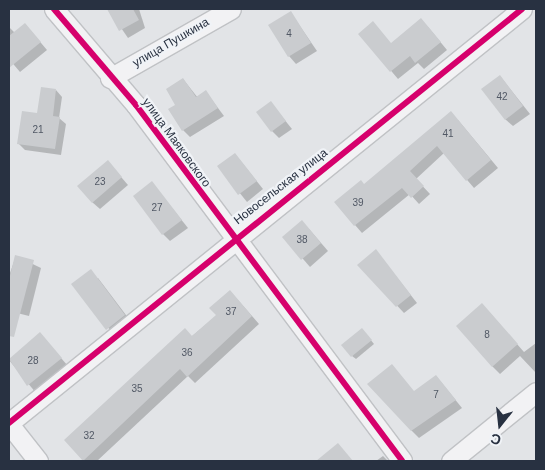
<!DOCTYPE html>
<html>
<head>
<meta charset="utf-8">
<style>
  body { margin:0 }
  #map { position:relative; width:545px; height:470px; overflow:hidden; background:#e2e4e7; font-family:Helvetica,sans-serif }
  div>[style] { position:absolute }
  .shadow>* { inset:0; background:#0003 }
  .building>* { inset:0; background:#cacccf }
  .roads { filter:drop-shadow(1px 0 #c0c2c5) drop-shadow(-1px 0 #c0c2c5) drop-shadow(0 1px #c0c2c5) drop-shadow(0 -1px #c0c2c5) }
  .street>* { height:19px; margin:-9.5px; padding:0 9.5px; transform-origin:9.5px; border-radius:9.5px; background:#f2f2f4 }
  .cycleway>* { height:6px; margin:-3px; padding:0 3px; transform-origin:3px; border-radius:3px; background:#d6006c }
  span { translate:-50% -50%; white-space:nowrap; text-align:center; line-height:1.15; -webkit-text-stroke:4.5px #f0f3f7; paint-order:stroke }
  .number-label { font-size:10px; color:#515865 }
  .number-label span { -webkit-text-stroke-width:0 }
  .street-label { font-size:12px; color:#283141 }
  .frame { position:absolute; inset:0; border:10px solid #283141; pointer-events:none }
  .north { position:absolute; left:475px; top:400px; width:50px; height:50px; -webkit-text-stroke:4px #f0f3f7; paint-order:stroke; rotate:196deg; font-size:14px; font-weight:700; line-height:20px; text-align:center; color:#283141 }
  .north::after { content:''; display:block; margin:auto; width:18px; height:22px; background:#283141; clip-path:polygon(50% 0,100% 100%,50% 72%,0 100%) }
</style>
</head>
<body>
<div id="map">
  <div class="shadow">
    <i style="clip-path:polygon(108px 9px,139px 9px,145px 28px,128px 38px)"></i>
    <i style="clip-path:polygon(291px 13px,317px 51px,296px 64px,289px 56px)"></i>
    <i style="clip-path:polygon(25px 24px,47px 50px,20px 72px,9px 59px,9px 27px,15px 33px)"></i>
    <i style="clip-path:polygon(428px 27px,447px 50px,424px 69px,418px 63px,398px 79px,360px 34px,391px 44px)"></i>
    <i style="clip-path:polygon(500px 76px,530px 114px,513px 126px,505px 119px)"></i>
    <i style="clip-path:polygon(183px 79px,198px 98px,206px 92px,224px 116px,190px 137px,183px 130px,177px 105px)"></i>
    <i style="clip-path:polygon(56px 90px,62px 97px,59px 118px,66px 124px,61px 155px,25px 150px,18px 143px)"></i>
    <i style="clip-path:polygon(271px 103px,292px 129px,279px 138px,272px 131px)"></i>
    <i style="clip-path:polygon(458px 120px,498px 168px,474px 188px,444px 153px,416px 179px,430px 194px,419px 204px,410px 194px,362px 233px,355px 225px,364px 185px)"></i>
    <i style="clip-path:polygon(235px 154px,263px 189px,247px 202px,218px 166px)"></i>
    <i style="clip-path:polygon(115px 170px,128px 185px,100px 209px,92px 202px)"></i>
    <i style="clip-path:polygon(152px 183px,188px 228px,170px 241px,163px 234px)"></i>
    <i style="clip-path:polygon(309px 229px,328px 251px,310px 267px,284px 237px)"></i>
    <i style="clip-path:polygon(376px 251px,417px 303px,404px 313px,359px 265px)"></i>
    <i style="clip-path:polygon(16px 256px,41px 268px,29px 316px,9px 311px,9px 276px)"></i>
    <i style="clip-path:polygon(98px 278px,132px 323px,115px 336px,73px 284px)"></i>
    <i style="clip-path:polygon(237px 299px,259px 324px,195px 383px,188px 376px,97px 461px,85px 461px,66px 440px)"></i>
    <i style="clip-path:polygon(489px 312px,524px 352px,536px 343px,536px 373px,520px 356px,500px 374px,492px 366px)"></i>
    <i style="clip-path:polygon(365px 333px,374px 344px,356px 359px,352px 356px)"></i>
    <i style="clip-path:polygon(40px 334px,68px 366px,36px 393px,9px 360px)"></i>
    <i style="clip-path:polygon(436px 376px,462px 408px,419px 438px,411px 430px,415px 392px)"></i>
    <i style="clip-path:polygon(383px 456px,388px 461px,376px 461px)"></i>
  </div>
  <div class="building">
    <i style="clip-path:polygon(107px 9px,133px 9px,139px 20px,119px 31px)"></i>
    <i style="clip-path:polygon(291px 11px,311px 43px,288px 57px,268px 25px)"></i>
    <i style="clip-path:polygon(421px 18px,441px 42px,415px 63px,410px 56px,390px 72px,358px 34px,373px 21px,391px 43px)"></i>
    <i style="clip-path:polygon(25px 23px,41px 42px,9px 68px,9px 36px)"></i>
    <i style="clip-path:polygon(500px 75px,523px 106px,505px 120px,481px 89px)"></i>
    <i style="clip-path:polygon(183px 78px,196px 97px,206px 90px,218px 108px,182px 131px,168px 109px,175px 105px,166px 89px)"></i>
    <i style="clip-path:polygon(41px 87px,56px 89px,53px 116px,60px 117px,55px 149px,17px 144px,22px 111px,37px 113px)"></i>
    <i style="clip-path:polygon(271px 101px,286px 121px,271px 132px,256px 112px)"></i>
    <i style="clip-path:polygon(451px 111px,491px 160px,466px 181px,437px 146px,410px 171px,424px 186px,411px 198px,402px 188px,354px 226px,334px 202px,361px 180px,364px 184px)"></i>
    <i style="clip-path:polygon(235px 153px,257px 181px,238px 195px,217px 166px)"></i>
    <i style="clip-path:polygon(108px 160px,122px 177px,92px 203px,77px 186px)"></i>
    <i style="clip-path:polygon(152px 181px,182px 220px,162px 235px,133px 196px)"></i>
    <i style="clip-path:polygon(302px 220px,321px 243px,301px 260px,282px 237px)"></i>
    <i style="clip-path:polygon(376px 249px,411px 295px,396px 307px,357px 265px)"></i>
    <i style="clip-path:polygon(15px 255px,34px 260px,14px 337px,9px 336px,9px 280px)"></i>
    <i style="clip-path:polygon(91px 269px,125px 315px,106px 330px,71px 284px)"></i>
    <i style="clip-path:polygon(230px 290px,252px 316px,187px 377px,180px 369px,83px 461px,64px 440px,185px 328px,192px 336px,216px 315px,209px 308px)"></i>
    <i style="clip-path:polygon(482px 303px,518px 344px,492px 367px,456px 326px)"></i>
    <i style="clip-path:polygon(362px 328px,372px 340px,351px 357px,341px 345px)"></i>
    <i style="clip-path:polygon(40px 332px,62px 358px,27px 386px,9px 359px)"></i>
    <i style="clip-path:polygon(392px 364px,414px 391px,436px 375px,456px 400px,411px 431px,367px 384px)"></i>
    <i style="clip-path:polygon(338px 443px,353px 461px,316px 461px)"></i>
  </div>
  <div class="roads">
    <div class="street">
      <i style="left:54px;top:9px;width:126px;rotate:49.5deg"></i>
      <i style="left:136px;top:105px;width:444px;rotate:53.2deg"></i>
      <i style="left:110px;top:78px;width:139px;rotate:-29.7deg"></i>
      <i style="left:9px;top:423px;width:659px;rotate:-38.9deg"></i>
      <i style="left:9px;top:424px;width:47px;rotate:51.9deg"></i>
      <i style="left:451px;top:461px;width:109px;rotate:-39.1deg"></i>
    </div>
  </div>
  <div class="cycleway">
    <i style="left:54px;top:9px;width:126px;rotate:49.5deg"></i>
    <i style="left:136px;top:105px;width:444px;rotate:53.2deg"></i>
    <i style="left:9px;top:423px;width:659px;rotate:-38.9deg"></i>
  </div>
  <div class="number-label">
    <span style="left:289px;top:34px">4</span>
    <span style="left:502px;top:97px">42</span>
    <span style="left:38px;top:130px">21</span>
    <span style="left:448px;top:134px">41</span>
    <span style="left:100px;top:182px">23</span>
    <span style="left:358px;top:203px">39</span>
    <span style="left:157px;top:208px">27</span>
    <span style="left:302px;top:240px">38</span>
    <span style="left:231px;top:312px">37</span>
    <span style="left:487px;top:335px">8</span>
    <span style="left:187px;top:353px">36</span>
    <span style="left:33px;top:361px">28</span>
    <span style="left:137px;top:389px">35</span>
    <span style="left:436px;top:395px">7</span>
    <span style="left:89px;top:436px">32</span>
  </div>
  <div class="street-label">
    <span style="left:171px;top:43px;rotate:-30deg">улица Пушкина</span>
    <span style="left:176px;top:143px;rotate:54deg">улица Маяковского</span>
    <span style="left:281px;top:187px;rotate:-38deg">Новосельская улица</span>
  </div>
  <div class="frame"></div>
  <div class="north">С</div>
</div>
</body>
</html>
